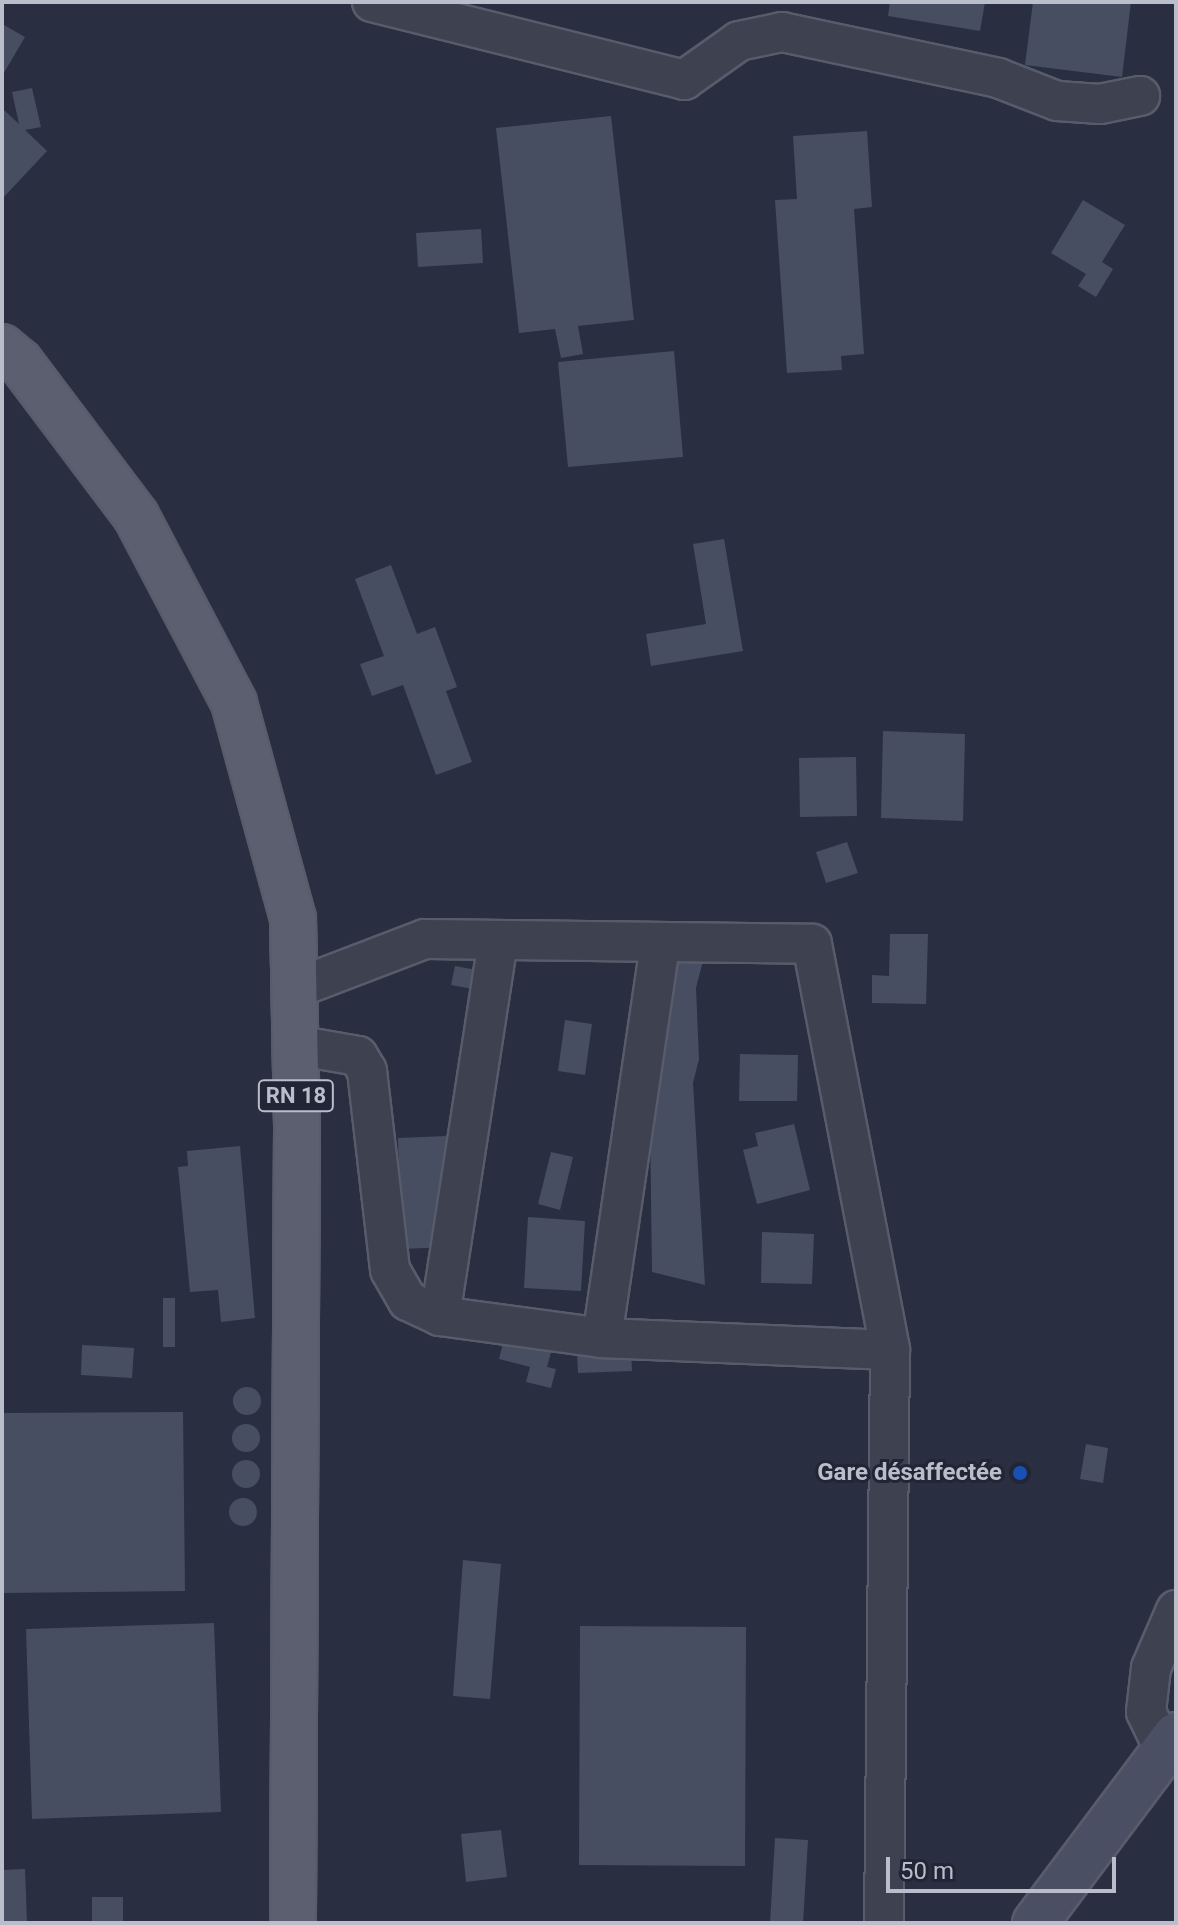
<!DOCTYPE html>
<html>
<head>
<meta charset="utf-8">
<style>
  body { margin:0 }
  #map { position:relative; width:1178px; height:1925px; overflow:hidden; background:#292e40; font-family:Roboto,sans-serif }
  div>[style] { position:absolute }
  .building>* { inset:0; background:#484e61 }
  .round { border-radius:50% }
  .roads { filter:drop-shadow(2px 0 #585c6a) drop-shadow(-2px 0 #585c6a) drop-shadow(0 2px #585c6a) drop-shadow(0 -2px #585c6a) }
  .minor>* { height:38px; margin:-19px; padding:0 19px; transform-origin:19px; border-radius:19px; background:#3d4150 }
  .secondary>* { height:44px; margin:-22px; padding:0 22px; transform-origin:22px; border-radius:22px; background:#4b4f63 }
  .primary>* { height:44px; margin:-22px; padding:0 22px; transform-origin:22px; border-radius:22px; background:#5b5f70 }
  .dots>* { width:22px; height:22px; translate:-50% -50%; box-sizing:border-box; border:4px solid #222535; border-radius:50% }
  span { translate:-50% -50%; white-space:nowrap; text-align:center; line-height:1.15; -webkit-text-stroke:6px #222535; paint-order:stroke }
  .shield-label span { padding:2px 6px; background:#222535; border:2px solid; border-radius:6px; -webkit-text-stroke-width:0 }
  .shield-label { font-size:22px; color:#babdca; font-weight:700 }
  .poi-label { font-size:24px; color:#babdca; font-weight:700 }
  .right { translate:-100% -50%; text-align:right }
  .frame { position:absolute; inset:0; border:4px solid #babdca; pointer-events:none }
  .scale { position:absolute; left:886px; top:1857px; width:230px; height:36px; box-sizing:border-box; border:4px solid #babdca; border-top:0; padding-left:10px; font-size:24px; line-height:28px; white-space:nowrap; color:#babdca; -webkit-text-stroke:6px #222535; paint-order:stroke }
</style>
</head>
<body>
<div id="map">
  <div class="building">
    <i style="clip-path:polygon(890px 2px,985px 2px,980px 31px,888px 16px)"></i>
    <i style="clip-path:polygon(1033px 2px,1131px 2px,1122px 77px,1025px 65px)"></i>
    <i style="clip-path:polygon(2px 24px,25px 37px,2px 76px)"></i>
    <i style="clip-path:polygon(32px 88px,41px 127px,25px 130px,47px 151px,2px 199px,2px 108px,19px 124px,12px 92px)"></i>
    <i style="clip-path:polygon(611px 116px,634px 320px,578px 326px,583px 354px,561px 358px,555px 329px,519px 333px,496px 128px)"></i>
    <i style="clip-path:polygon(867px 131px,872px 207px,854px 209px,864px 354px,841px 356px,842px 370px,787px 373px,775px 200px,797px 199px,793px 136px)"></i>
    <i style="clip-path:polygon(1083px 200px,1125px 225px,1102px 262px,1113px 269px,1096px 297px,1078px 286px,1086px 274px,1051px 253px)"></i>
    <i style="clip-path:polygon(481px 229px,483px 263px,418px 267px,416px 233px)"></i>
    <i style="clip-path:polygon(674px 351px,683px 457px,568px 467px,558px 362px)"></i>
    <i style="clip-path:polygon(724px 539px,743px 651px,651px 666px,646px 634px,706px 624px,693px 544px)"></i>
    <i style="clip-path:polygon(391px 565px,417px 634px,435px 627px,457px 687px,446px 691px,472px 762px,436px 775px,403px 685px,372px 696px,360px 664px,384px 656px,355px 579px)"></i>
    <i style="clip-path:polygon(883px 731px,965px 734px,963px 821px,881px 818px)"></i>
    <i style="clip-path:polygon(856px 757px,857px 816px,800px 817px,799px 758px)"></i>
    <i style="clip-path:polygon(847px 842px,858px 873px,826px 883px,816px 852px)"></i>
    <i style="clip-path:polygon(890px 934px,928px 934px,926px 1004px,872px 1003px,872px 975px,889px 976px)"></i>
    <i style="clip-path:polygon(669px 936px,705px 953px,696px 988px,699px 1059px,693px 1083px,705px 1285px,652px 1272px,650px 1122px)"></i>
    <i style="clip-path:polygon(455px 966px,477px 970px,473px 989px,451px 985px)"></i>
    <i style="clip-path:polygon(565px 1020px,592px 1024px,585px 1075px,558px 1071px)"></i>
    <i style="clip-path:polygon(740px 1054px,798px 1055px,797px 1101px,739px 1101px)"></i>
    <i style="clip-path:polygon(794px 1124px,810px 1190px,757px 1204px,743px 1150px,758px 1146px,755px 1133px)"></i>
    <i style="clip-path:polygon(447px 1136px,451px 1247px,401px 1249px,398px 1138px)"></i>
    <i style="clip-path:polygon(240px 1146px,255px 1318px,221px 1322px,218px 1290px,190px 1292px,178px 1167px,188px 1166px,187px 1151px)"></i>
    <i style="clip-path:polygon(551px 1152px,573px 1157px,560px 1210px,538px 1204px)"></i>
    <i style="clip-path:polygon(528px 1217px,585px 1221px,581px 1291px,524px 1288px)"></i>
    <i style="clip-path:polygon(762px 1232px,814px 1234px,812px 1284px,761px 1283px)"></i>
    <i style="clip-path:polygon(163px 1298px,175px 1298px,175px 1347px,163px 1347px)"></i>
    <i style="clip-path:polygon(510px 1314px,558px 1327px,547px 1367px,556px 1369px,551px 1388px,526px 1382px,530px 1367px,499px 1359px)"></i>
    <i style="clip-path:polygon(630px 1331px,632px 1371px,578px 1373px,576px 1334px)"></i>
    <i style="clip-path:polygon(82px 1345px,134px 1348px,132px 1378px,81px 1375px)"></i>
    <i class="round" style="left:233px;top:1387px;width:28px;height:28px"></i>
    <i style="clip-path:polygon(183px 1412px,185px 1591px,2px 1593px,2px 1413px)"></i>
    <i class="round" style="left:232px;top:1424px;width:28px;height:28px"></i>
    <i style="clip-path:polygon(1086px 1444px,1108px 1448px,1103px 1483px,1080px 1479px)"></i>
    <i class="round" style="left:232px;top:1460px;width:28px;height:28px"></i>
    <i class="round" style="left:229px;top:1498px;width:28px;height:28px"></i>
    <i style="clip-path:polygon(463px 1560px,501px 1564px,490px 1699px,453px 1696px)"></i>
    <i style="clip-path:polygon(214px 1623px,221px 1812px,32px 1819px,26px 1629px)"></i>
    <i style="clip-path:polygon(580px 1626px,746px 1627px,745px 1866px,579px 1865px)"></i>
    <i style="clip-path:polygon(501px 1830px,507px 1877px,466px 1882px,461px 1834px)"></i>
    <i style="clip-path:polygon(775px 1838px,808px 1840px,803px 1923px,770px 1923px)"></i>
    <i style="clip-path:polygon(25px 1869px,27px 1923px,2px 1923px,2px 1870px)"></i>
    <i style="clip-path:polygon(92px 1897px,123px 1897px,123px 1923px,92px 1923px)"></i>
  </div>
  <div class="roads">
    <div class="minor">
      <i style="left:372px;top:2px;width:322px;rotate:14deg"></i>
      <i style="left:684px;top:80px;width:67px;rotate:-35.3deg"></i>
      <i style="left:739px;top:41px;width:44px;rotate:-11.8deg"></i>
      <i style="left:782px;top:32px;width:221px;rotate:12deg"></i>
      <i style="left:998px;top:78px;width:63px;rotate:21.3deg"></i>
      <i style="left:1057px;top:101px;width:43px;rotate:4deg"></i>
      <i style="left:1100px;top:104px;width:41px;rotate:-11.3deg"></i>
      <i style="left:294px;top:989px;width:140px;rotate:-20.9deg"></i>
      <i style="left:425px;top:939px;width:387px;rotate:0.7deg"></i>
      <i style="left:812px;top:944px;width:413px;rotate:79.1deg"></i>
      <i style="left:890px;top:1350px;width:573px;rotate:90.6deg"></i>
      <i style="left:295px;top:1045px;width:64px;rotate:9.9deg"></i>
      <i style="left:358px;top:1056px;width:17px;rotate:59deg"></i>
      <i style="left:367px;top:1071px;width:200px;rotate:83.4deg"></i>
      <i style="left:390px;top:1270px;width:36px;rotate:60deg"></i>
      <i style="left:408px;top:1301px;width:35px;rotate:25deg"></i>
      <i style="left:440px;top:1316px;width:163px;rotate:7.7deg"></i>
      <i style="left:602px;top:1338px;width:288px;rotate:2.4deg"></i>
      <i style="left:440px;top:1316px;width:378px;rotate:-81.2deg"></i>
      <i style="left:602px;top:1338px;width:397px;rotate:-81.6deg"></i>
      <i style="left:1176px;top:1610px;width:63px;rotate:113.3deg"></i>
      <i style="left:1151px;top:1668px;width:44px;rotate:96.5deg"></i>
      <i style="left:1146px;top:1712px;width:43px;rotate:64deg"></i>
      <i style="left:1165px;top:1751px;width:13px;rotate:29deg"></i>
    </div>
    <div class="secondary">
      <i style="left:1035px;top:1923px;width:235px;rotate:-53.1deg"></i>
    </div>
    <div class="primary">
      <i style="left:2px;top:347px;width:23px;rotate:40deg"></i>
      <i style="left:20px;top:362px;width:193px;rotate:53deg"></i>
      <i style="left:136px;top:516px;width:211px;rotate:62.3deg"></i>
      <i style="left:234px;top:703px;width:223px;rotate:74.7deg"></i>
      <i style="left:293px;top:918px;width:209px;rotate:88.9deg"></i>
      <i style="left:297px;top:1127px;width:796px;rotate:90.29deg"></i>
    </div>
  </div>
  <div class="dots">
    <i style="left:1020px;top:1473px;background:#1a4fb4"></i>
  </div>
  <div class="shield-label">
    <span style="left:296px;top:1096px">RN 18</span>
  </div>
  <div class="poi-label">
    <span class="right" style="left:1002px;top:1473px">Gare désaffectée</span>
  </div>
  <div class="frame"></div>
  <div class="scale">50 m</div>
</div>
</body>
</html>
